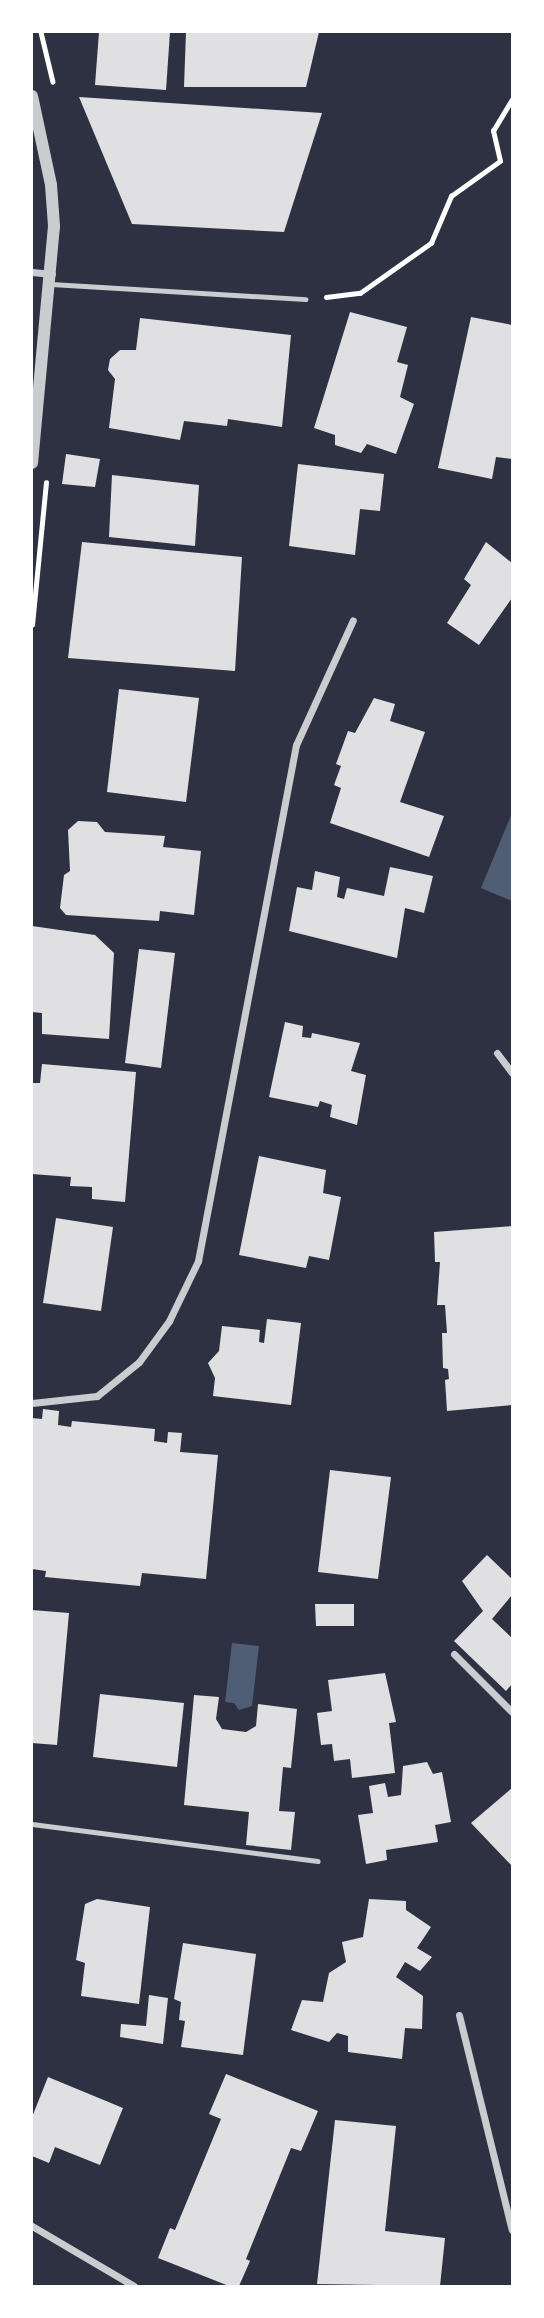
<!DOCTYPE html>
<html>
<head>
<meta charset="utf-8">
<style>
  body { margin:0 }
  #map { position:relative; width:544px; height:2318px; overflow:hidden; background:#2d3142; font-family:"IBM Plex Serif",serif }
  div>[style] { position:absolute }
  .water>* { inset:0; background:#4f5d75 }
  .building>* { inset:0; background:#e0e0e3 }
  .path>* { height:4.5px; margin:-2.25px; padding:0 2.25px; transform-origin:2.25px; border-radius:2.25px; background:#fff }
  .service>* { height:5px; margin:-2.5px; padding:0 2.5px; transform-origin:2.5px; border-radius:2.5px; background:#caccd0 }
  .minor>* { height:7px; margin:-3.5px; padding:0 3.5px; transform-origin:3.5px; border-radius:3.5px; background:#caccd0 }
  .tertiary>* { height:12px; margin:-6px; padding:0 6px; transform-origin:6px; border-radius:6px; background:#caccd0 }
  span { translate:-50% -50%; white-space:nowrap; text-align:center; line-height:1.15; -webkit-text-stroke:5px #fff; paint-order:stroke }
  .frame { position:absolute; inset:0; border:33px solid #fff; pointer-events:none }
</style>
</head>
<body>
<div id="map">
  <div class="water">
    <i style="clip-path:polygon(512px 813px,512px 901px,481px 888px)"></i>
    <i style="clip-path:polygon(232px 1643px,259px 1646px,252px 1706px,239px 1710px,234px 1703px,225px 1702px)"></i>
  </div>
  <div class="building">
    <i style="clip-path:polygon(99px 32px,170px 32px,166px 90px,95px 85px)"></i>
    <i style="clip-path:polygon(186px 32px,319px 32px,306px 87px,184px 87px)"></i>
    <i style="clip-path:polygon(79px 97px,322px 113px,284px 232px,132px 224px)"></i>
    <i style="clip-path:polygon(350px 312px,407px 327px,397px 362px,408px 365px,400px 397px,414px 404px,396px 454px,367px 444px,361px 453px,335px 445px,335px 435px,314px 428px)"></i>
    <i style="clip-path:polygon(471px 317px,512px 325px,512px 459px,496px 457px,492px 479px,438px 468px)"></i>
    <i style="clip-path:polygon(140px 318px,291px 335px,282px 427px,228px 419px,227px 426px,184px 421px,180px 440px,109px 428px,115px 379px,108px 370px,110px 359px,120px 350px,136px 350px)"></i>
    <i style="clip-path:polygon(66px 454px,100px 459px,95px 487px,62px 484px)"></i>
    <i style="clip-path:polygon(298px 464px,384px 474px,380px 511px,360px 509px,355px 555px,289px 546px)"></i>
    <i style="clip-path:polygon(112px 475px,199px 485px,195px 546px,109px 537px)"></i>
    <i style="clip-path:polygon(82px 542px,242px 557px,235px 671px,68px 658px)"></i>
    <i style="clip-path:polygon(486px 542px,512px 563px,512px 598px,479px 645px,447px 623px,471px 585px,464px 579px)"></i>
    <i style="clip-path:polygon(119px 689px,199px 698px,186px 802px,107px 792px)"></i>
    <i style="clip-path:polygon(374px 698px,395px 704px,390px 721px,425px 732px,400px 802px,444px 816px,429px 857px,330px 823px,341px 788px,334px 785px,341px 766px,336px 764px,348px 731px,355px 733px)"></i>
    <i style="clip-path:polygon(78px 821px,97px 822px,105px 832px,165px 836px,163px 847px,201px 851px,194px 915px,160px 911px,159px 921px,66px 915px,60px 908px,64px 875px,70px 871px,68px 830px)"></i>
    <i style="clip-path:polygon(390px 867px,433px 876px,424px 913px,405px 908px,397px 958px,289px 931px,297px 887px,312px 890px,315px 871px,340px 877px,337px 897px,344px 899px,347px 888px,384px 896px)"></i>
    <i style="clip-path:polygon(32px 926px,95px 935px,114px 953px,109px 1039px,42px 1034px,42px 1013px,32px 1012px)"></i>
    <i style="clip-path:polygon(139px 949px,175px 953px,161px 1068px,125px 1063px)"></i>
    <i style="clip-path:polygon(285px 1022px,303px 1026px,302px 1037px,311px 1038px,312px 1033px,360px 1043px,351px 1071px,366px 1075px,357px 1125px,330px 1117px,332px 1105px,320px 1101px,318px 1107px,269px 1097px)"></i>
    <i style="clip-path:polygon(42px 1064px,136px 1072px,125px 1202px,92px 1199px,92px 1187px,70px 1186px,71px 1177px,32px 1174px,32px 1083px,40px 1083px)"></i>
    <i style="clip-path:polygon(259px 1156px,326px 1170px,323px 1193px,341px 1197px,329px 1260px,309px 1256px,306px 1268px,239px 1255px)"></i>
    <i style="clip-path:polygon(56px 1218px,113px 1227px,101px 1311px,43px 1303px)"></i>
    <i style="clip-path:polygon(512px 1226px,512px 1405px,447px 1411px,445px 1380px,449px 1379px,448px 1369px,443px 1368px,442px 1333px,447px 1333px,445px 1305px,437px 1305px,440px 1262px,435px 1262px,434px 1232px)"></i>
    <i style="clip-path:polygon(267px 1319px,301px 1323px,291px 1405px,213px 1396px,215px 1378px,208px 1363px,219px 1351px,222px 1326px,260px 1330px,259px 1342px,264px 1343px)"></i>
    <i style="clip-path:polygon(43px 1409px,59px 1411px,58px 1425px,71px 1427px,72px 1421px,155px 1429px,154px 1441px,167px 1443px,168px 1432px,182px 1433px,180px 1452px,218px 1455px,206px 1579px,142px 1573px,140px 1586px,45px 1577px,46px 1571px,32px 1569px,32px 1418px,42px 1419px)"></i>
    <i style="clip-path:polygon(330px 1470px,391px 1477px,378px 1579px,318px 1572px)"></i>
    <i style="clip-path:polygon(487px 1555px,512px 1579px,512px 1595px,492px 1619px,512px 1638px,512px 1684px,506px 1691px,454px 1641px,483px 1611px,462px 1581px)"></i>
    <i style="clip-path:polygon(315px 1604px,354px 1604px,354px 1626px,316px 1626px)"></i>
    <i style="clip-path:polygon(32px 1610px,69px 1613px,57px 1745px,32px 1743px)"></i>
    <i style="clip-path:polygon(385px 1673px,396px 1722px,389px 1723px,395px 1773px,352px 1778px,350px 1759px,334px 1761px,332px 1744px,321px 1745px,317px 1713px,332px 1711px,328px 1680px)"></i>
    <i style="clip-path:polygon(100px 1694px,184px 1703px,177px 1767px,93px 1757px)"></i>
    <i style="clip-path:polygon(194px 1695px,219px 1697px,216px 1719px,222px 1729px,246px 1732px,256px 1726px,258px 1704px,297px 1709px,291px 1768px,283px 1767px,279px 1811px,295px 1812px,291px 1850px,246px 1845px,249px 1812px,184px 1805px)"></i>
    <i style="clip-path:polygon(427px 1762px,433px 1774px,442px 1772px,451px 1822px,435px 1825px,438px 1842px,386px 1850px,387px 1860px,366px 1864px,358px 1815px,373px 1813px,369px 1786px,385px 1783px,388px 1797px,401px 1795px,403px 1766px)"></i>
    <i style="clip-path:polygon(512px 1788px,512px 1866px,471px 1823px)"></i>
    <i style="clip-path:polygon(97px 1899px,150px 1907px,139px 2004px,81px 1996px,85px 1963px,76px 1960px,85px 1904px)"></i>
    <i style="clip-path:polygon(369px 1899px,406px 1901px,406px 1910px,431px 1927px,417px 1948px,432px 1957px,420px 1971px,405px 1962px,396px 1977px,423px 1996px,422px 2029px,405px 2028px,402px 2059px,348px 2052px,348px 2036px,337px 2033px,329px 2042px,291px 2030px,302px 2000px,323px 2002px,329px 1973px,346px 1962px,342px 1942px,363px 1937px)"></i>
    <i style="clip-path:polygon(183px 1943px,256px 1954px,243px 2055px,181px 2047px,185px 2021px,179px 2020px,181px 2002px,174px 1999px)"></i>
    <i style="clip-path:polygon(149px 1995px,168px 1998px,163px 2044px,120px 2037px,121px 2024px,146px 2026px)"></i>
    <i style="clip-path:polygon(226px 2074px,318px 2111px,301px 2151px,291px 2148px,246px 2259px,250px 2261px,239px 2286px,229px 2286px,158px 2258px,170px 2228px,175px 2230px,221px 2119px,209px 2114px)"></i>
    <i style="clip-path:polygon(48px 2077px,123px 2108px,100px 2165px,55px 2147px,49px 2163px,32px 2156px,32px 2117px)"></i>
    <i style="clip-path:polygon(335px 2120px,396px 2126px,385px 2231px,445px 2238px,440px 2286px,317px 2284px)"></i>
  </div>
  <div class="path">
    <i style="left:41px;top:32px;width:51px;rotate:76.5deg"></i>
    <i style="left:326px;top:297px;width:34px;rotate:-7deg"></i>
    <i style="left:360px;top:293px;width:87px;rotate:-35.2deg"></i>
    <i style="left:431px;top:243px;width:51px;rotate:-66.9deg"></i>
    <i style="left:451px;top:196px;width:60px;rotate:-35.5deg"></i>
    <i style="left:500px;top:161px;width:31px;rotate:-103deg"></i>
    <i style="left:493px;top:131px;width:37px;rotate:-59deg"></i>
    <i style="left:32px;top:625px;width:143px;rotate:-84.4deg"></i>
  </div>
  <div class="service">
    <i style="left:51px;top:284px;width:255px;rotate:3.4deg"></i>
    <i style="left:32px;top:1824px;width:288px;rotate:7.4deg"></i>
  </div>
  <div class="minor">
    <i style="left:32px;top:272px;width:20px;rotate:6deg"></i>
    <i style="left:497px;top:1053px;width:25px;rotate:53deg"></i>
    <i style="left:32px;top:1403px;width:65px;rotate:-6.1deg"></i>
    <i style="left:97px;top:1396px;width:54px;rotate:-39deg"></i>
    <i style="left:139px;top:1362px;width:51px;rotate:-53.8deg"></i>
    <i style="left:169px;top:1321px;width:67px;rotate:-64.2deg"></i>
    <i style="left:198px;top:1261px;width:525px;rotate:-79.25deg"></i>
    <i style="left:296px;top:745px;width:137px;rotate:-65.5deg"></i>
    <i style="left:454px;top:1654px;width:82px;rotate:45deg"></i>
    <i style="left:459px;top:2015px;width:221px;rotate:76.2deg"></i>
    <i style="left:32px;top:2226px;width:118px;rotate:30.5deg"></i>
  </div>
  <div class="tertiary">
    <i style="left:32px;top:96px;width:91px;rotate:77.9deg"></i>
    <i style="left:51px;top:185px;width:41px;rotate:85.8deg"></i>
    <i style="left:54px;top:226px;width:238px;rotate:95.3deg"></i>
  </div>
  <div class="frame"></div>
</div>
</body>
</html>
